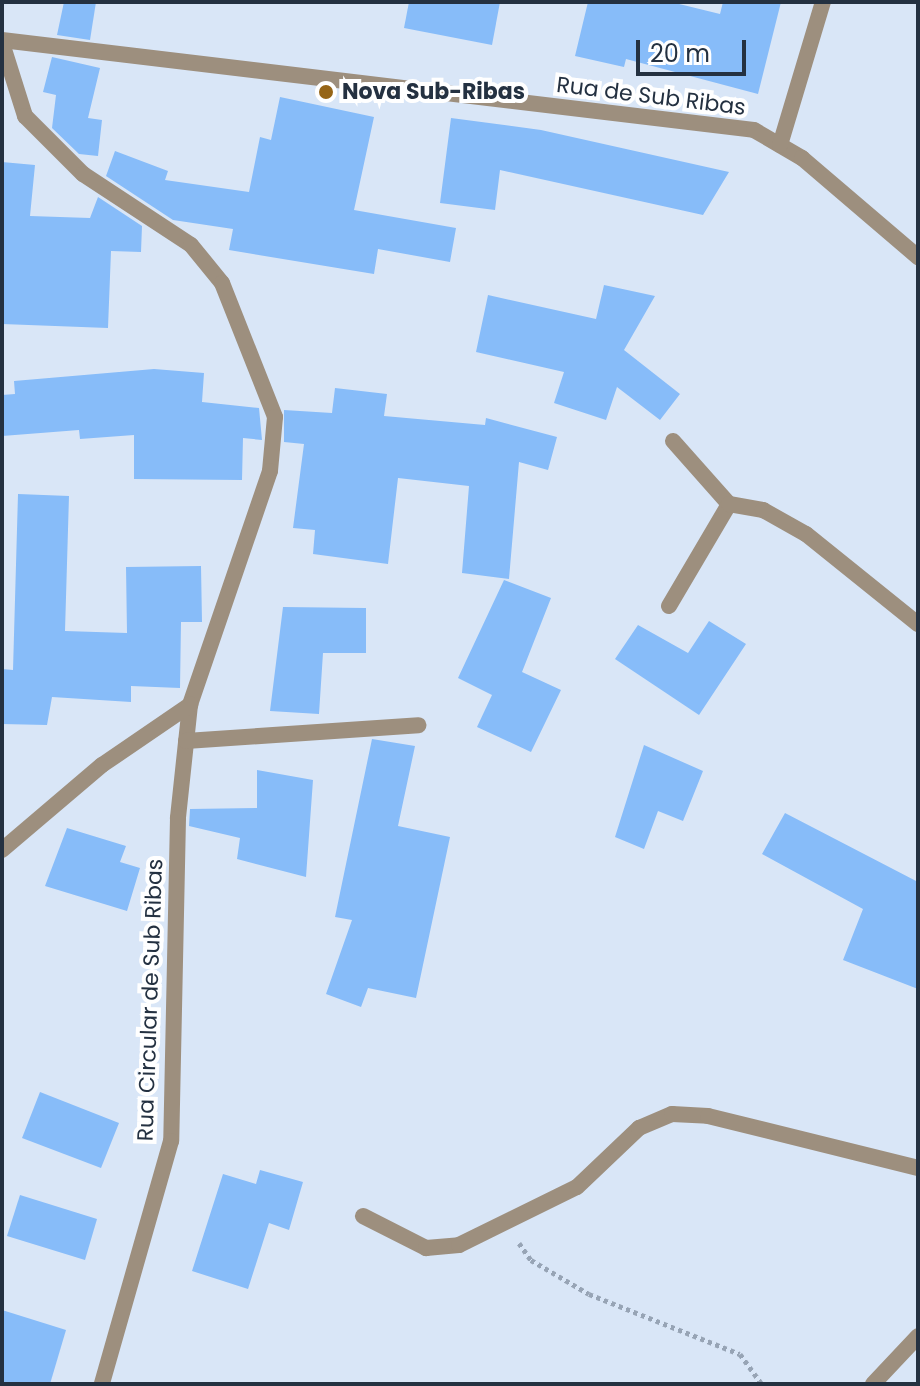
<!DOCTYPE html>
<html>
<head>
<meta charset="utf-8">
<style>
  body { margin:0 }
  #map { position:relative; width:920px; height:1386px; overflow:hidden; background:#d9e6f7; font-family:Poppins,sans-serif }
  div>[style] { position:absolute }
  .building>* { inset:0; background:#87bcf9 }
  .path>* { height:5px; margin-top:-2.5px; transform-origin:0; background:repeating-linear-gradient(90deg,#97a4b5 0 4px,transparent 0 8px) }
  .service>* { height:16px; margin:-8px; padding:0 8px; transform-origin:8px; border-radius:8px; background:#9d8f7e }
  .minor>* { height:16px; margin:-8px; padding:0 8px; transform-origin:8px; border-radius:8px; background:#9d8f7e }
  .dots>* { width:22px; height:22px; translate:-50% -50%; box-sizing:border-box; border:4px solid #fff; border-radius:50% }
  span { translate:-50% -50%; white-space:nowrap; text-align:center; line-height:1.15; -webkit-text-stroke:8px #fff; paint-order:stroke }
  .poi-label { font-size:22px; color:#243141; font-weight:700 }
  .left { translate:0 -50%; text-align:left }
  .street-label { font-size:22px; color:#243141 }
  .frame { position:absolute; inset:0; border:4px solid #243141; pointer-events:none }
  .scale { position:absolute; left:636px; top:40px; width:110px; height:36px; box-sizing:border-box; border:4px solid #243141; border-top:0; padding-left:10px; font-size:24px; line-height:28px; white-space:nowrap; color:#243141; -webkit-text-stroke:6px #fff; paint-order:stroke }
</style>
</head>
<body>
<div id="map">
  <div class="building">
    <i style="clip-path:polygon(64px 2px,96px 2px,90px 40px,57px 35px)"></i>
    <i style="clip-path:polygon(409px 2px,500px 2px,492px 45px,404px 28px)"></i>
    <i style="clip-path:polygon(588px 2px,671px 2px,720px 14px,723px 2px,781px 2px,758px 94px,626px 59px,624px 67px,575px 56px)"></i>
    <i style="clip-path:polygon(52px 57px,100px 68px,88px 118px,102px 120px,98px 156px,79px 154px,52px 128px,56px 95px,43px 92px)"></i>
    <i style="clip-path:polygon(280px 97px,374px 117px,354px 210px,456px 228px,450px 262px,378px 249px,374px 274px,229px 250px,233px 229px,173px 220px,106px 176px,115px 151px,168px 171px,165px 180px,249px 192px,260px 137px,271px 140px)"></i>
    <i style="clip-path:polygon(451px 118px,541px 130px,729px 172px,703px 215px,500px 170px,495px 210px,440px 203px)"></i>
    <i style="clip-path:polygon(2px 162px,35px 165px,30px 216px,90px 218px,98px 197px,142px 226px,141px 252px,111px 251px,108px 328px,2px 324px)"></i>
    <i style="clip-path:polygon(604px 285px,655px 296px,624px 350px,680px 394px,660px 420px,617px 387px,606px 420px,554px 403px,564px 372px,476px 352px,488px 295px,596px 319px)"></i>
    <i style="clip-path:polygon(154px 369px,204px 373px,202px 402px,259px 408px,262px 440px,243px 438px,242px 480px,134px 479px,134px 435px,80px 439px,79px 430px,2px 436px,2px 395px,15px 394px,14px 381px)"></i>
    <i style="clip-path:polygon(335px 388px,387px 394px,384px 416px,485px 425px,486px 418px,557px 437px,548px 470px,519px 462px,509px 579px,462px 573px,469px 486px,398px 478px,388px 564px,313px 554px,315px 530px,293px 528px,304px 444px,284px 442px,284px 410px,332px 413px)"></i>
    <i style="clip-path:polygon(18px 494px,69px 496px,65px 631px,127px 633px,126px 567px,201px 566px,202px 622px,181px 622px,180px 688px,131px 686px,131px 702px,52px 697px,47px 725px,2px 724px,2px 669px,13px 670px)"></i>
    <i style="clip-path:polygon(504px 580px,551px 598px,522px 672px,561px 690px,531px 752px,477px 727px,492px 695px,458px 678px)"></i>
    <i style="clip-path:polygon(283px 607px,366px 608px,366px 653px,323px 653px,319px 714px,270px 711px)"></i>
    <i style="clip-path:polygon(709px 621px,746px 644px,699px 715px,615px 659px,638px 625px,688px 653px)"></i>
    <i style="clip-path:polygon(372px 739px,415px 746px,398px 826px,450px 837px,416px 998px,368px 988px,361px 1007px,326px 994px,352px 920px,335px 917px)"></i>
    <i style="clip-path:polygon(644px 745px,703px 771px,683px 821px,658px 811px,644px 849px,615px 837px)"></i>
    <i style="clip-path:polygon(257px 770px,313px 780px,306px 877px,237px 859px,240px 838px,189px 826px,190px 809px,257px 808px)"></i>
    <i style="clip-path:polygon(785px 813px,918px 882px,918px 989px,843px 960px,863px 909px,762px 854px)"></i>
    <i style="clip-path:polygon(67px 828px,126px 846px,120px 862px,140px 868px,127px 911px,45px 886px)"></i>
    <i style="clip-path:polygon(40px 1092px,119px 1123px,101px 1168px,22px 1138px)"></i>
    <i style="clip-path:polygon(260px 1170px,303px 1182px,289px 1230px,269px 1223px,248px 1289px,192px 1271px,223px 1174px,256px 1184px)"></i>
    <i style="clip-path:polygon(20px 1195px,97px 1219px,85px 1260px,7px 1236px)"></i>
    <i style="clip-path:polygon(2px 1310px,66px 1330px,50px 1384px,2px 1384px)"></i>
  </div>
  <div class="path">
    <i style="left:519px;top:1243px;width:21px;rotate:55deg"></i>
    <i style="left:531px;top:1260px;width:67px;rotate:30.4deg"></i>
    <i style="left:589px;top:1294px;width:162px;rotate:21.7deg"></i>
    <i style="left:740px;top:1354px;width:37px;rotate:54deg"></i>
  </div>
  <div class="service">
    <i style="left:673px;top:441px;width:84px;rotate:48.4deg"></i>
    <i style="left:363px;top:1216px;width:71px;rotate:26.9deg"></i>
    <i style="left:426px;top:1248px;width:33px;rotate:-5deg"></i>
    <i style="left:459px;top:1245px;width:131px;rotate:-26.2deg"></i>
    <i style="left:577px;top:1187px;width:86px;rotate:-43.6deg"></i>
    <i style="left:639px;top:1128px;width:36px;rotate:-23deg"></i>
    <i style="left:672px;top:1114px;width:36px;rotate:3deg"></i>
    <i style="left:708px;top:1116px;width:216px;rotate:13.9deg"></i>
  </div>
  <div class="minor">
    <i style="left:2px;top:40px;width:757px;rotate:6.82deg"></i>
    <i style="left:754px;top:130px;width:56px;rotate:30.3deg"></i>
    <i style="left:802px;top:158px;width:153px;rotate:40.5deg"></i>
    <i style="left:2px;top:43px;width:77px;rotate:72.5deg"></i>
    <i style="left:25px;top:116px;width:82px;rotate:45deg"></i>
    <i style="left:83px;top:174px;width:129px;rotate:33.3deg"></i>
    <i style="left:191px;top:245px;width:49px;rotate:50.8deg"></i>
    <i style="left:222px;top:283px;width:144px;rotate:68.4deg"></i>
    <i style="left:275px;top:417px;width:54px;rotate:95.3deg"></i>
    <i style="left:270px;top:471px;width:247px;rotate:108.9deg"></i>
    <i style="left:190px;top:705px;width:114px;rotate:96.1deg"></i>
    <i style="left:178px;top:818px;width:323px;rotate:91.2deg"></i>
    <i style="left:171px;top:1141px;width:253px;rotate:105.9deg"></i>
    <i style="left:780px;top:145px;width:149px;rotate:-73.3deg"></i>
    <i style="left:669px;top:606px;width:118px;rotate:-59.5deg"></i>
    <i style="left:729px;top:504px;width:35px;rotate:10deg"></i>
    <i style="left:763px;top:510px;width:49px;rotate:29.2deg"></i>
    <i style="left:806px;top:534px;width:144px;rotate:38.8deg"></i>
    <i style="left:186px;top:741px;width:233px;rotate:-3.9deg"></i>
    <i style="left:2px;top:850px;width:131px;rotate:-40.4deg"></i>
    <i style="left:102px;top:765px;width:107px;rotate:-34.3deg"></i>
    <i style="left:873px;top:1384px;width:66px;rotate:-46.8deg"></i>
  </div>
  <div class="dots">
    <i style="left:326px;top:92px;background:#966517"></i>
  </div>
  <div class="poi-label">
    <span class="left" style="left:342px;top:92px">Nova Sub-Ribas</span>
  </div>
  <div class="street-label">
    <span style="left:651px;top:96px;rotate:7deg">Rua de Sub Ribas</span>
    <span style="left:150px;top:1000px;rotate:-88deg">Rua Circular de Sub Ribas</span>
  </div>
  <div class="frame"></div>
  <div class="scale">20 m</div>
</div>
</body>
</html>
